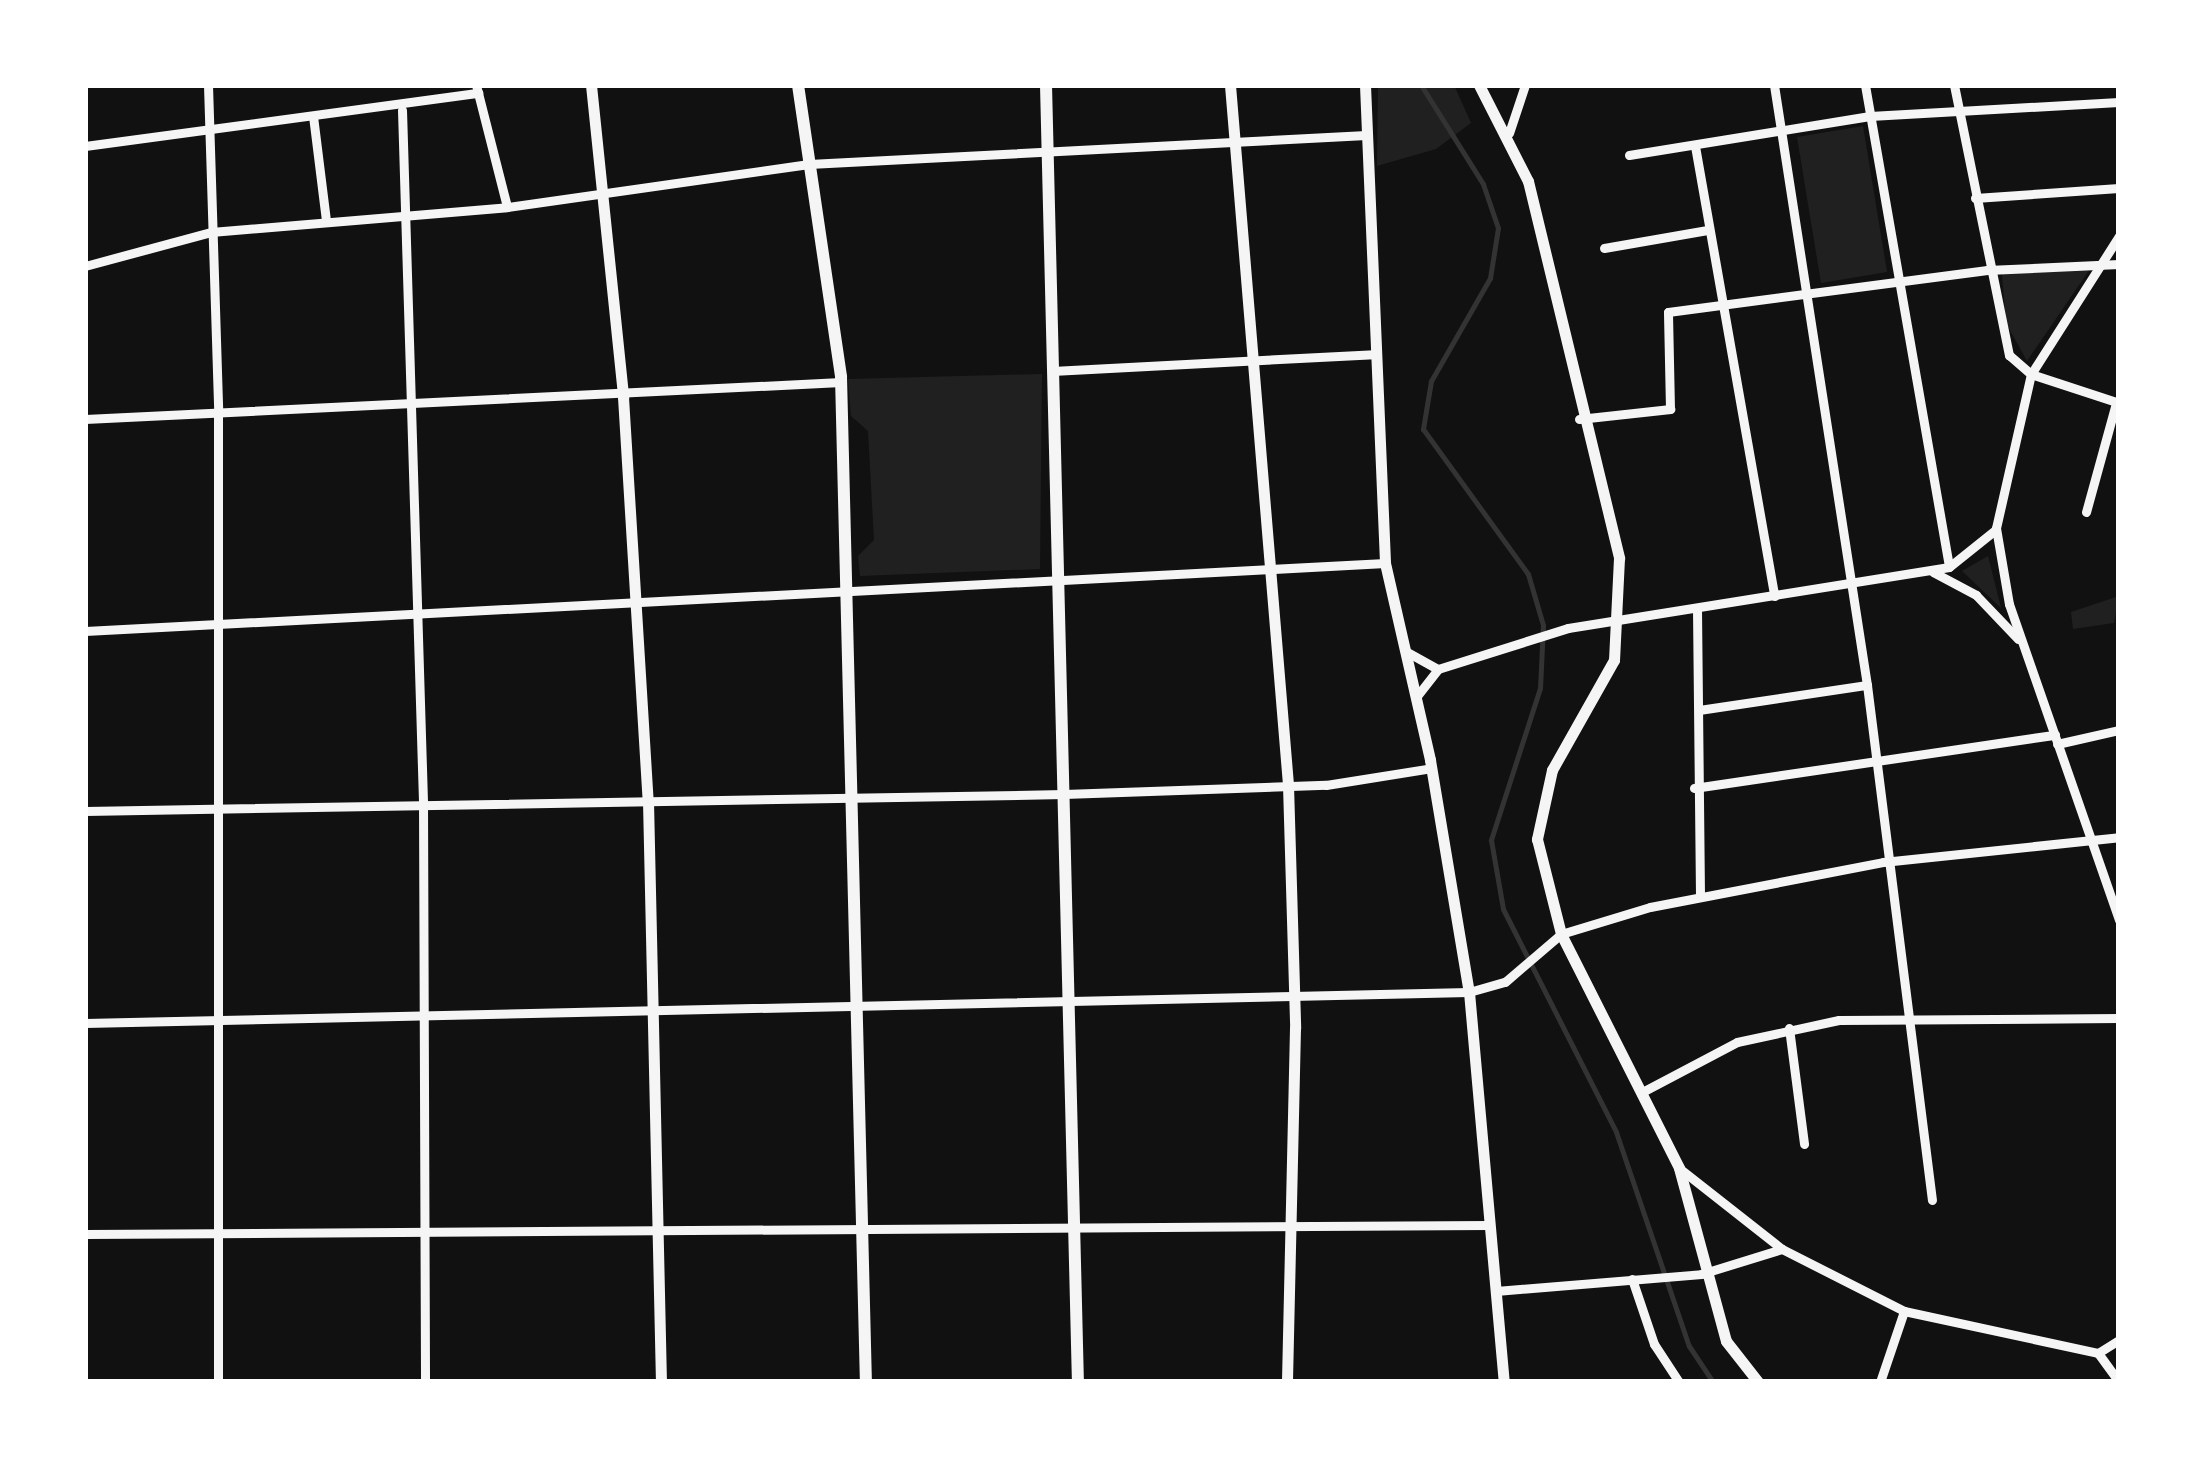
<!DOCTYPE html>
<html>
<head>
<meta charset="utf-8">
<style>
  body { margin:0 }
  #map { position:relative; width:2204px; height:1467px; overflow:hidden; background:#111; font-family:Rubik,sans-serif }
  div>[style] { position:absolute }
  .green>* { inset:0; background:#202020 }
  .stream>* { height:5px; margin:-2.5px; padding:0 2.5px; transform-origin:2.5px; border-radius:2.5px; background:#333 }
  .minor>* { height:9px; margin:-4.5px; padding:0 4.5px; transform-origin:4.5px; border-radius:4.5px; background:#f5f5f5 }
  .tertiary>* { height:11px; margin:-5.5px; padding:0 5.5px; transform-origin:5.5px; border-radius:5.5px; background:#f5f5f5 }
  .secondary>* { height:12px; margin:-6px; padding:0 6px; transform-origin:6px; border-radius:6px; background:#f5f5f5 }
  span { translate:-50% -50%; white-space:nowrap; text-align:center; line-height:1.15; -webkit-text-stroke:10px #fff; paint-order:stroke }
  .frame { position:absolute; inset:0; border:88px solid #fff; pointer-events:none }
</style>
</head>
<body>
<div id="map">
  <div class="green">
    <i style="clip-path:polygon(1378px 85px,1454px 85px,1471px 123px,1436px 149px,1377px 166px)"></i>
    <i style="clip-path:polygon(1863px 126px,1887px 272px,1821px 283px,1797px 137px)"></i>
    <i style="clip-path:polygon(2090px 269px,2027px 361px,2006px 323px,2002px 274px)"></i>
    <i style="clip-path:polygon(1042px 374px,1040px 569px,860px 576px,858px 556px,874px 540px,868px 431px,851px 416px,848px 379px)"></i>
    <i style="clip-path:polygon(1988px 556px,2001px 608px,1962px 571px)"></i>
    <i style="clip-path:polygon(2119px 596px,2114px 623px,2073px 629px,2071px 612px)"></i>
  </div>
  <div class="stream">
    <i style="left:1421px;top:85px;width:117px;rotate:57.9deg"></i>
    <i style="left:1483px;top:184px;width:46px;rotate:71.2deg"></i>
    <i style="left:1498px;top:228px;width:51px;rotate:99.1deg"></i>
    <i style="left:1490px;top:278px;width:119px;rotate:119.8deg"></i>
    <i style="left:1431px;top:381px;width:49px;rotate:99.5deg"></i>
    <i style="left:1423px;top:429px;width:179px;rotate:54.1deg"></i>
    <i style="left:1528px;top:574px;width:53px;rotate:73.6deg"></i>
    <i style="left:1543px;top:625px;width:63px;rotate:92.7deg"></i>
    <i style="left:1540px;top:688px;width:160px;rotate:107.9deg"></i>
    <i style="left:1491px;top:840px;width:70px;rotate:80.1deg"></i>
    <i style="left:1503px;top:909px;width:250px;rotate:63.1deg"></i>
    <i style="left:1616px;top:1132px;width:226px;rotate:71.2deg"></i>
    <i style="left:1689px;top:1346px;width:43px;rotate:56.3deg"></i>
  </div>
  <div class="minor">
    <i style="left:208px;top:85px;width:327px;rotate:88.2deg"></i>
    <i style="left:218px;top:412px;width:970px;rotate:90deg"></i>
    <i style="left:476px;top:85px;width:126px;rotate:75.7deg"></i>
    <i style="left:1774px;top:85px;width:607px;rotate:81.19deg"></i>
    <i style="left:1867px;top:685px;width:519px;rotate:82.81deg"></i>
    <i style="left:1865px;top:85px;width:489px;rotate:80.1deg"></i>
    <i style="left:1954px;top:85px;width:276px;rotate:78.5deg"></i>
    <i style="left:2009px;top:355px;width:29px;rotate:41deg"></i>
    <i style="left:2031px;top:374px;width:93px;rotate:18.2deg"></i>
    <i style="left:402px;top:110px;width:692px;rotate:88.26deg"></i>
    <i style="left:423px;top:802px;width:580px;rotate:89.8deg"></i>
    <i style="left:313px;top:116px;width:106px;rotate:82.9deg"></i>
    <i style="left:1509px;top:133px;width:51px;rotate:-71.6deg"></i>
    <i style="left:85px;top:146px;width:397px;rotate:-7.7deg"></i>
    <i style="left:1695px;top:146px;width:457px;rotate:80deg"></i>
    <i style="left:1629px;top:155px;width:244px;rotate:-9.2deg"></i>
    <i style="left:1870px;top:116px;width:249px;rotate:-3.2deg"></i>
    <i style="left:1975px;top:198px;width:144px;rotate:-4deg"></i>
    <i style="left:2119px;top:236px;width:164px;rotate:122.5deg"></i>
    <i style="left:2031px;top:374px;width:158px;rotate:102.8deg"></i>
    <i style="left:1996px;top:528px;width:77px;rotate:80.3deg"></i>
    <i style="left:2009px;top:604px;width:335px;rotate:70.8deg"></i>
    <i style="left:1604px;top:248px;width:105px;rotate:-9.9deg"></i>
    <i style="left:85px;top:266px;width:131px;rotate:-15.1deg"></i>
    <i style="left:211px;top:232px;width:297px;rotate:-4.8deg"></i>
    <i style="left:507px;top:207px;width:305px;rotate:-8.1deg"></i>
    <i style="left:809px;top:164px;width:558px;rotate:-2.98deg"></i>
    <i style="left:1052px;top:371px;width:322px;rotate:-3deg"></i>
    <i style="left:85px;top:419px;width:757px;rotate:-2.8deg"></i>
    <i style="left:1579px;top:419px;width:92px;rotate:-6.3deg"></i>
    <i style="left:1670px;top:409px;width:97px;rotate:-91.2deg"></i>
    <i style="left:1668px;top:312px;width:322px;rotate:-7.5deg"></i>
    <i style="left:1987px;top:270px;width:132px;rotate:-2.6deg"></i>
    <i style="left:2086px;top:512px;width:113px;rotate:-74.6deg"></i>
    <i style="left:1933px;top:572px;width:49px;rotate:28.1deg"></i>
    <i style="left:1976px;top:595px;width:61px;rotate:46.3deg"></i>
    <i style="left:1697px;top:609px;width:287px;rotate:89.4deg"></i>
    <i style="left:85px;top:631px;width:1302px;rotate:-2.99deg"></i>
    <i style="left:1407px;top:652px;width:35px;rotate:29deg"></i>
    <i style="left:1417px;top:696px;width:34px;rotate:-52deg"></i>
    <i style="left:1438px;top:669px;width:136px;rotate:-17.5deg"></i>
    <i style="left:1568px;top:628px;width:386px;rotate:-9.1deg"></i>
    <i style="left:1949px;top:567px;width:58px;rotate:-38.7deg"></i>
    <i style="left:1699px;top:710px;width:170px;rotate:-8.5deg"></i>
    <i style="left:2057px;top:744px;width:64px;rotate:-12.7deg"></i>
    <i style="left:1694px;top:788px;width:365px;rotate:-8.4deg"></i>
    <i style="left:85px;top:811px;width:979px;rotate:-0.99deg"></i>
    <i style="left:1064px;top:794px;width:262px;rotate:-2deg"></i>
    <i style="left:1326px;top:785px;width:107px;rotate:-9.1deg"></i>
    <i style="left:85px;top:1023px;width:1384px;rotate:-1.28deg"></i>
    <i style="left:1469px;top:992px;width:37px;rotate:-16deg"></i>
    <i style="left:1505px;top:982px;width:74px;rotate:-40.6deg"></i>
    <i style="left:1561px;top:934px;width:93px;rotate:-16.9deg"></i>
    <i style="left:1650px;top:907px;width:237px;rotate:-10.9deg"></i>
    <i style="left:1883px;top:862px;width:237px;rotate:-6deg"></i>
    <i style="left:1789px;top:1028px;width:117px;rotate:82.6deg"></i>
    <i style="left:1646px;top:1090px;width:103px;rotate:-27.8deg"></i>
    <i style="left:1737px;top:1042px;width:104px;rotate:-12.2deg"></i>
    <i style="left:1839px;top:1020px;width:280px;rotate:-0.4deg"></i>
    <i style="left:1679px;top:1168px;width:131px;rotate:38.2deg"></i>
    <i style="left:1782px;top:1249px;width:137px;rotate:26.9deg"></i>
    <i style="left:1904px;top:1311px;width:198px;rotate:12.2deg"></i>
    <i style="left:2098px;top:1353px;width:25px;rotate:-32deg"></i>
    <i style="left:85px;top:1234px;width:1405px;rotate:-0.37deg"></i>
    <i style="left:1632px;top:1279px;width:69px;rotate:71.3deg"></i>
    <i style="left:1654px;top:1344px;width:45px;rotate:56.7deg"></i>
    <i style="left:1496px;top:1291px;width:206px;rotate:-4.7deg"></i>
    <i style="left:1701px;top:1274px;width:85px;rotate:-17.2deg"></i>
    <i style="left:2098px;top:1353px;width:36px;rotate:54deg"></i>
    <i style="left:1880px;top:1382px;width:75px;rotate:-71.3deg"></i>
  </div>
  <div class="tertiary">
    <i style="left:591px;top:85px;width:314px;rotate:84.1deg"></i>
    <i style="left:623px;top:397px;width:405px;rotate:86.5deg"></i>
    <i style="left:648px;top:801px;width:581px;rotate:88.72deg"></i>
    <i style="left:1230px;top:85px;width:702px;rotate:85.26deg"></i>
    <i style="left:1288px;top:785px;width:243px;rotate:88.3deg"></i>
    <i style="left:1295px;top:1028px;width:354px;rotate:91.3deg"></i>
    <i style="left:1365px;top:85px;width:478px;rotate:87.6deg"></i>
    <i style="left:1385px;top:563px;width:202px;rotate:77.1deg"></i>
    <i style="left:1430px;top:760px;width:235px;rotate:80.5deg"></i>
    <i style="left:1469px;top:992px;width:392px;rotate:84.9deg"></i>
    <i style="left:1479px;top:85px;width:108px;rotate:63deg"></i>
    <i style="left:1528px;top:181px;width:388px;rotate:76.4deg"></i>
    <i style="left:1619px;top:558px;width:102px;rotate:92.8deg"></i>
    <i style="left:1614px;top:660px;width:126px;rotate:119.4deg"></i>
    <i style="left:1552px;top:770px;width:71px;rotate:102.3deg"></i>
    <i style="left:1537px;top:839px;width:98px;rotate:75.8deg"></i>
    <i style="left:1561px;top:934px;width:262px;rotate:63.2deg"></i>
    <i style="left:1679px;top:1168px;width:179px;rotate:74.8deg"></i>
    <i style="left:1726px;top:1341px;width:52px;rotate:52deg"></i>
  </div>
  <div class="secondary">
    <i style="left:798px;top:85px;width:295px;rotate:81.6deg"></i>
    <i style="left:841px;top:377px;width:1005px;rotate:88.58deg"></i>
    <i style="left:1046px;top:85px;width:1297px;rotate:88.59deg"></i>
  </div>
  <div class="frame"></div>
</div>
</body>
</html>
